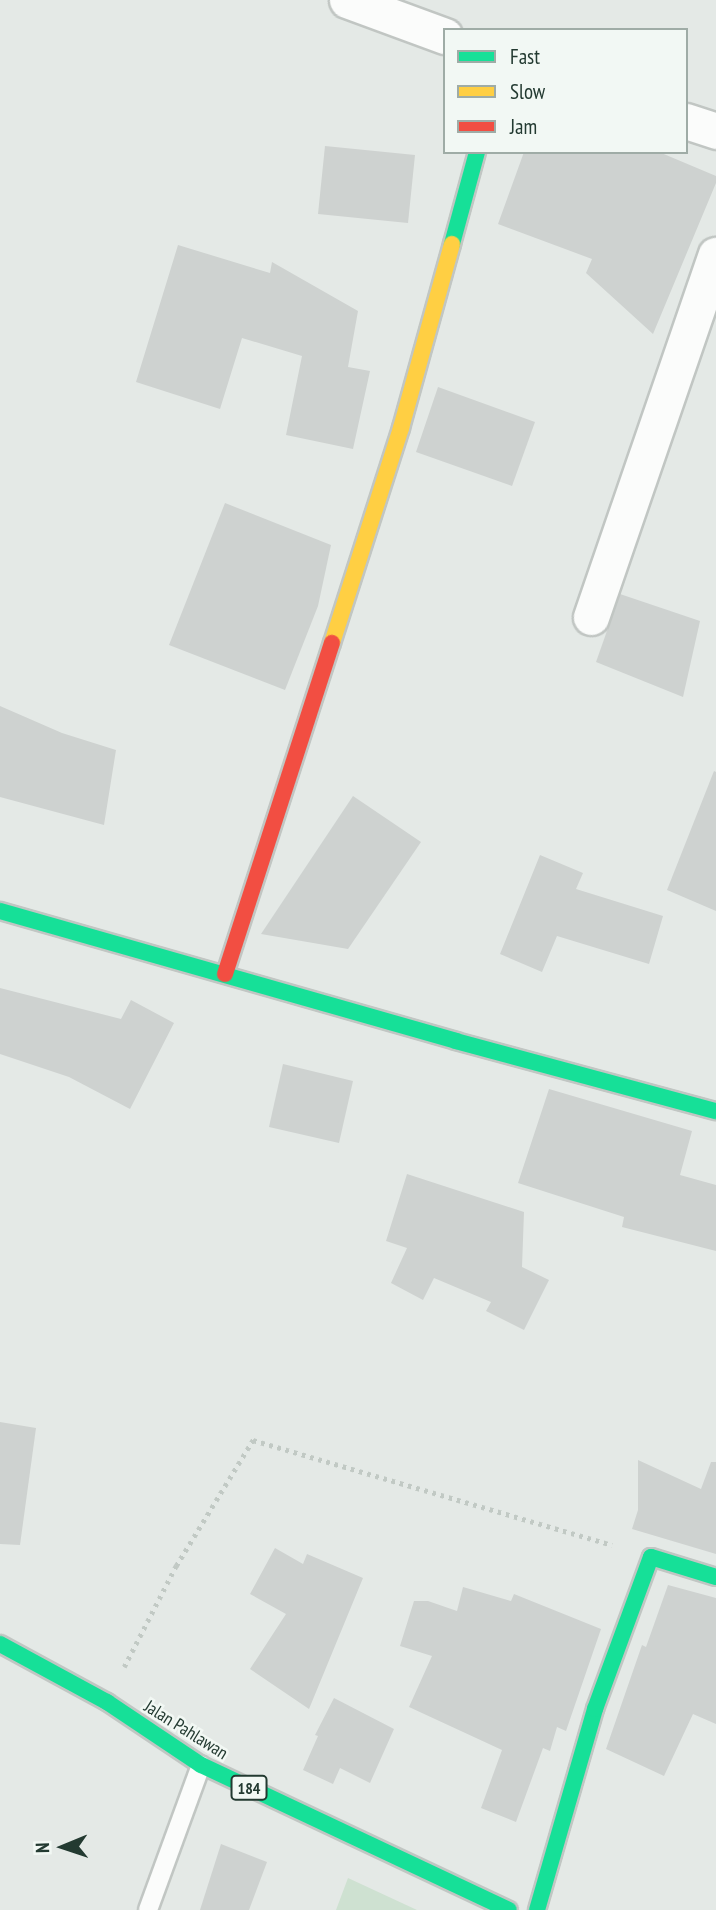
<!DOCTYPE html>
<html>
<head>
<meta charset="utf-8">
<style>
  body { margin:0 }
  #map { position:relative; width:716px; height:1910px; overflow:hidden; background:#e4e9e6; font-family:"PT Sans Narrow",sans-serif }
  div>[style] { position:absolute }
  .green>* { inset:0; background:#cee1d1 }
  .building>* { inset:0; background:#ced2d0 }
  .path>* { height:4.5px; margin-top:-2.25px; transform-origin:0; background:repeating-linear-gradient(90deg,#c1c9c4 0 3.5px,transparent 0 8.5px) }
  .roads { filter:drop-shadow(2px 0 #c1c6c3) drop-shadow(-2px 0 #c1c6c3) drop-shadow(0 2px #c1c6c3) drop-shadow(0 -2px #c1c6c3) }
  .lane>* { height:18px; margin:-9px; padding:0 9px; transform-origin:9px; border-radius:9px; background:#fbfcfb }
  .street>* { height:35px; margin:-17.5px; padding:0 17.5px; transform-origin:17.5px; border-radius:17.5px; background:#fbfcfb }
  .fast>* { height:16px; margin:-8px; padding:0 8px; transform-origin:8px; border-radius:8px; background:#16e098 }
  .slow>* { height:16px; margin:-8px; padding:0 8px; transform-origin:8px; border-radius:8px; background:#ffcf43 }
  .jam>* { height:16px; margin:-8px; padding:0 8px; transform-origin:8px; border-radius:8px; background:#f24e42 }
  span { translate:-50% -50%; white-space:nowrap; text-align:center; line-height:1.15; -webkit-text-stroke:5px #f2f8f4; paint-order:stroke }
  .shield-label span { padding:2px 5px; background:#f2f8f4; border:2px solid; border-radius:5px; -webkit-text-stroke-width:0 }
  .shield-label { font-size:16px; color:#233a31; font-weight:700 }
  .street-label { font-size:18px; color:#233a31 }
  .legend { position:absolute; left:443px; top:28px; width:245px; height:126px; box-sizing:border-box; background:#f2f8f4; border:2px solid #9faca6; margin:0; padding:9px 12px; list-style:none; font-size:21px; color:#233a31 }
  .legend li { display:flex; align-items:center; gap:14px; height:35px }
  .legend b { width:35px; border:2px solid #9faca6 }
  .north { position:absolute; left:28px; top:1812px; width:70px; height:70px; -webkit-text-stroke:5px #f2f8f4; paint-order:stroke; rotate:268deg; font-size:19px; font-weight:700; line-height:28px; text-align:center; color:#233a31 }
  .north::after { content:''; display:block; margin:auto; width:24px; height:32px; background:#233a31; clip-path:polygon(50% 0,100% 100%,50% 72%,0 100%) }
</style>
</head>
<body>
<div id="map">
  <div class="green">
    <i style="clip-path:polygon(348px 1878px,417px 1910px,336px 1910px)"></i>
  </div>
  <div class="building">
    <i style="clip-path:polygon(325px 146px,415px 155px,408px 223px,318px 214px)"></i>
    <i style="clip-path:polygon(524px 152px,659px 152px,716px 176px,716px 183px,653px 334px,586px 273px,592px 259px,498px 224px)"></i>
    <i style="clip-path:polygon(178px 245px,270px 273px,272px 262px,358px 311px,348px 367px,370px 371px,353px 449px,286px 435px,302px 356px,242px 338px,220px 409px,136px 382px)"></i>
    <i style="clip-path:polygon(438px 387px,535px 422px,512px 486px,416px 452px)"></i>
    <i style="clip-path:polygon(225px 503px,331px 545px,318px 606px,285px 690px,169px 645px)"></i>
    <i style="clip-path:polygon(620px 594px,700px 621px,683px 697px,596px 662px)"></i>
    <i style="clip-path:polygon(0 706px,62px 733px,116px 750px,104px 825px,0 797px)"></i>
    <i style="clip-path:polygon(714px 771px,716px 772px,716px 911px,667px 890px)"></i>
    <i style="clip-path:polygon(353px 796px,421px 842px,348px 949px,261px 934px)"></i>
    <i style="clip-path:polygon(540px 855px,583px 873px,576px 889px,663px 916px,649px 964px,557px 936px,542px 972px,500px 954px)"></i>
    <i style="clip-path:polygon(0 988px,121px 1019px,131px 1000px,174px 1023px,130px 1109px,69px 1077px,0 1054px)"></i>
    <i style="clip-path:polygon(283px 1064px,353px 1081px,339px 1143px,269px 1127px)"></i>
    <i style="clip-path:polygon(549px 1089px,692px 1131px,680px 1175px,716px 1185px,716px 1251px,622px 1227px,624px 1217px,518px 1183px)"></i>
    <i style="clip-path:polygon(407px 1174px,524px 1212px,522px 1267px,549px 1280px,524px 1330px,486px 1311px,491px 1302px,434px 1278px,423px 1300px,391px 1283px,407px 1248px,386px 1241px)"></i>
    <i style="clip-path:polygon(0 1422px,36px 1428px,20px 1545px,0 1544px)"></i>
    <i style="clip-path:polygon(638px 1460px,701px 1489px,711px 1462px,716px 1462px,716px 1554px,632px 1529px,638px 1510px)"></i>
    <i style="clip-path:polygon(275px 1548px,303px 1564px,307px 1554px,363px 1578px,309px 1709px,250px 1669px,286px 1614px,250px 1594px)"></i>
    <i style="clip-path:polygon(668px 1585px,716px 1598px,716px 1724px,693px 1714px,664px 1776px,606px 1749px,642px 1645px,646px 1647px)"></i>
    <i style="clip-path:polygon(463px 1587px,511px 1601px,514px 1594px,601px 1629px,566px 1731px,557px 1727px,550px 1751px,543px 1748px,516px 1822px,481px 1808px,502px 1750px,409px 1707px,432px 1656px,400px 1646px,414px 1601px,428px 1601px,457px 1611px)"></i>
    <i style="clip-path:polygon(334px 1698px,394px 1729px,370px 1783px,340px 1768px,333px 1784px,303px 1770px,318px 1736px,315px 1735px)"></i>
    <i style="clip-path:polygon(221px 1844px,267px 1862px,249px 1910px,200px 1910px)"></i>
  </div>
  <div class="path">
    <i style="left:124px;top:1667px;width:114px;rotate:-62.8deg"></i>
    <i style="left:176px;top:1566px;width:148px;rotate:-58.6deg"></i>
    <i style="left:253px;top:1440px;width:374px;rotate:16.3deg"></i>
  </div>
  <div class="roads">
    <div class="lane">
      <i style="left:148px;top:1910px;width:154px;rotate:-69.9deg"></i>
    </div>
    <div class="street">
      <i style="left:347px;top:0;width:104px;rotate:20.2deg"></i>
      <i style="left:686px;top:121px;width:32px;rotate:18deg"></i>
      <i style="left:591px;top:617px;width:383px;rotate:-71deg"></i>
    </div>
    <div class="fast">
      <i style="left:452px;top:244px;width:95px;rotate:-74.8deg"></i>
      <i style="left:0;top:911px;width:474px;rotate:15.9deg"></i>
      <i style="left:456px;top:1041px;width:269px;rotate:15.1deg"></i>
      <i style="left:0;top:1644px;width:122px;rotate:28.5deg"></i>
      <i style="left:107px;top:1702px;width:113px;rotate:33.8deg"></i>
      <i style="left:201px;top:1765px;width:340px;rotate:25.2deg"></i>
      <i style="left:537px;top:1910px;width:209px;rotate:-73.9deg"></i>
      <i style="left:595px;top:1709px;width:162px;rotate:-69.8deg"></i>
      <i style="left:651px;top:1557px;width:68px;rotate:17.1deg"></i>
    </div>
    <div class="slow">
      <i style="left:332px;top:643px;width:226px;rotate:-72.2deg"></i>
      <i style="left:401px;top:428px;width:191px;rotate:-74.5deg"></i>
    </div>
    <div class="jam">
      <i style="left:225px;top:974px;width:348px;rotate:-72.1deg"></i>
    </div>
  </div>
  <div class="shield-label">
    <span style="left:249px;top:1788px">184</span>
  </div>
  <div class="street-label">
    <span style="left:186px;top:1730px;rotate:32deg">Jalan Pahlawan</span>
  </div>
  <ul class="legend">
  <li><b style="height:9px;background:#16e098"></b>Fast</li>
  <li><b style="height:9px;background:#ffcf43"></b>Slow</li>
  <li><b style="height:9px;background:#f24e42"></b>Jam</li>
  </ul>
  <div class="north">N</div>
</div>
</body>
</html>
